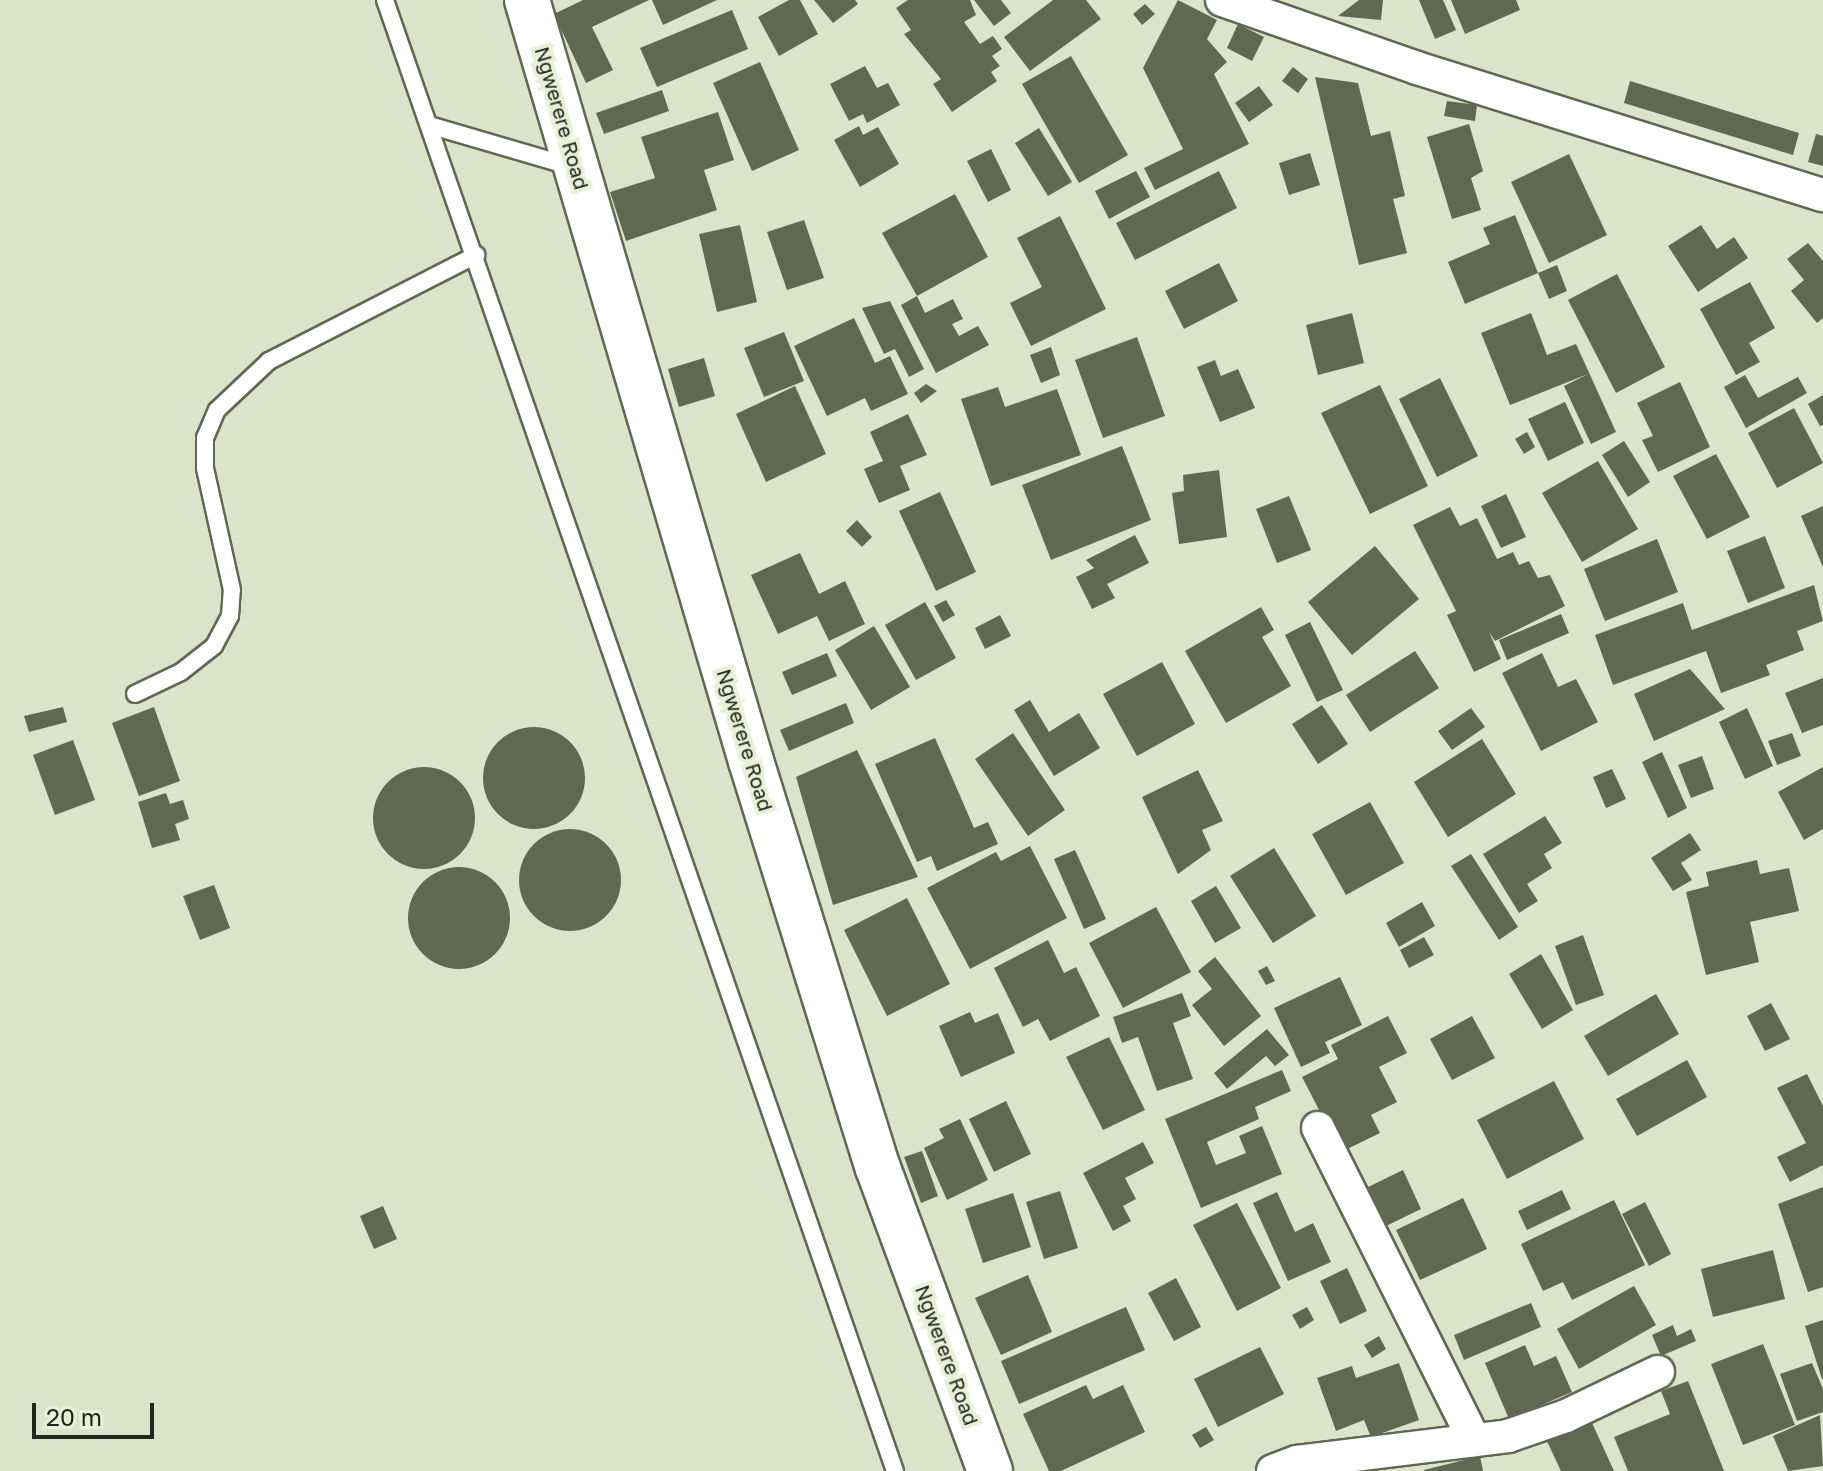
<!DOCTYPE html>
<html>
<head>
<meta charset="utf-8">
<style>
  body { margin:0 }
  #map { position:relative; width:1823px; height:1471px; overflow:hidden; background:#dbe3ca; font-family:"Golos Text",sans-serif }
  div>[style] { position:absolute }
  .building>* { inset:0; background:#616852 }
  .round { border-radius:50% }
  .roads { filter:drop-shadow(2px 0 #616752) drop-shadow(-2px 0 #616752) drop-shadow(0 2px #616752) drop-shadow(0 -2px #616752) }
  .lane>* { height:16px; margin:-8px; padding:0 8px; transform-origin:8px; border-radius:8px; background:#fff }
  .street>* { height:32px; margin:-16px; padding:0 16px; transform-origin:16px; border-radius:16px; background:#fff }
  .secondary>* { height:44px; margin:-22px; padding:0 22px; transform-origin:22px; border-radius:22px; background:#fff }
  span { translate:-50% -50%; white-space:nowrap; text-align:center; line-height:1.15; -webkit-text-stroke:8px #e8f0d7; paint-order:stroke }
  .street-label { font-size:20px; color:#23261d }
  .scale { position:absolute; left:32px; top:1403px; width:122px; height:36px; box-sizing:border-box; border:4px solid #23261d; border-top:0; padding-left:10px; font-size:24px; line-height:28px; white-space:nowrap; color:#23261d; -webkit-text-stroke:6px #e8f0d7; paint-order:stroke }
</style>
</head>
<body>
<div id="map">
  <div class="building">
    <i style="clip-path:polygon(583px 0,649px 0,592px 27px,613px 70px,586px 83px,554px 14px)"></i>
    <i style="clip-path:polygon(652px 0,717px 0,663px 25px)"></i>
    <i style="clip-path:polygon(789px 0,800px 0,818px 34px,779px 56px,758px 17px)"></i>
    <i style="clip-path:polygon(814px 0,855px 0,858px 4px,833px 23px)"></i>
    <i style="clip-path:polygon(908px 0,970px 0,976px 15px,964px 22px,980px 44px,993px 36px,1002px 49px,992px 56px,1000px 66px,991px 72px,997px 81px,952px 112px,933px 84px,941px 79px,904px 34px,911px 30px,896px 8px)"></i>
    <i style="clip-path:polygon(974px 0,1001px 0,1011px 13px,994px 26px)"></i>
    <i style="clip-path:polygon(1053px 0,1086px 0,1101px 19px,1030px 71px,1004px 37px)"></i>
    <i style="clip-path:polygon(1178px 0,1217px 20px,1207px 39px,1227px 62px,1214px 74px,1249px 144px,1155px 190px,1144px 168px,1183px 149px,1143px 68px)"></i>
    <i style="clip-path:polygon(1359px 0,1383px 0,1381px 20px,1338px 16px)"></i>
    <i style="clip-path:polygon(1419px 0,1443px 0,1456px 30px,1435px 39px)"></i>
    <i style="clip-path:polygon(1451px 0,1516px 0,1520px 10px,1465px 34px)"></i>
    <i style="clip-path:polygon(1145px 4px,1155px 14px,1142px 25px,1133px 14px)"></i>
    <i style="clip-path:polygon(732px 10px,748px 49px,657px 87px,640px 48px)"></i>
    <i style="clip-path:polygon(1238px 24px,1264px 37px,1252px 61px,1227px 48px)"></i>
    <i style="clip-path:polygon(1071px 56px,1128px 155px,1079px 183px,1022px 84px)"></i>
    <i style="clip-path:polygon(760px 62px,799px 150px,752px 171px,713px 83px)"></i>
    <i style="clip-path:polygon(865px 66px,877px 88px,888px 83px,900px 105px,867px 123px,863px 114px,849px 121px,830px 84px)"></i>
    <i style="clip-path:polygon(1293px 67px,1308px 79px,1298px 93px,1282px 81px)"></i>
    <i style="clip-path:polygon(1315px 77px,1358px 83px,1371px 136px,1390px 131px,1405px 196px,1393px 199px,1407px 253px,1359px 265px)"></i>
    <i style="clip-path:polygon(1630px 81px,1799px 133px,1793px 155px,1624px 103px)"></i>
    <i style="clip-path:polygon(1259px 86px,1273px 105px,1249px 122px,1235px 103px)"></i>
    <i style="clip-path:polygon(662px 90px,669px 111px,604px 134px,596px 113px)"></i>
    <i style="clip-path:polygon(1447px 101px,1477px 105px,1475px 121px,1444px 116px)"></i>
    <i style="clip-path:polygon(718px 112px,734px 160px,704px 170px,717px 210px,626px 241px,610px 192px,655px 178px,641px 137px)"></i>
    <i style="clip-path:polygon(1469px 124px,1483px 171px,1471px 178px,1481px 210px,1452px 219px,1427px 137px)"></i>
    <i style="clip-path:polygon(859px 126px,863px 135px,878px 127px,899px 164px,860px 187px,834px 140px)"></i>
    <i style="clip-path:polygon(1039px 128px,1072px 182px,1048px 196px,1015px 143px)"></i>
    <i style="clip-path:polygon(1816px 134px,1823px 136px,1823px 166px,1808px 162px)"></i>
    <i style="clip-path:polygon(991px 149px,1011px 190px,988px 202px,967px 161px)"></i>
    <i style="clip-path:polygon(1310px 153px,1320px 185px,1289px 195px,1279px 163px)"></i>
    <i style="clip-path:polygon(1569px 154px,1607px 235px,1549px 263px,1511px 182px)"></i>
    <i style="clip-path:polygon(1136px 171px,1150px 197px,1109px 219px,1095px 191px)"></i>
    <i style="clip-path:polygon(1219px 171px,1237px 208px,1135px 260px,1116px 223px)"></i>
    <i style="clip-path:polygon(955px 194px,988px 257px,917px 296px,882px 233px)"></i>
    <i style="clip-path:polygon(1515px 215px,1538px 273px,1465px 304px,1448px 262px,1490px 244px,1483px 228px)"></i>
    <i style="clip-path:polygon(1060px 216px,1106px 309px,1031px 346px,1010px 303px,1042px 287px,1017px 238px)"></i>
    <i style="clip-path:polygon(804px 220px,824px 278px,787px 290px,767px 232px)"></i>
    <i style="clip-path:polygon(740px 225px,757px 302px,717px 312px,699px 234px)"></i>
    <i style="clip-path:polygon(1701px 225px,1717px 249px,1734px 237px,1748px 258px,1698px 292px,1668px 246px)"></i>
    <i style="clip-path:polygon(1808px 243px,1823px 261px,1823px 318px,1817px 323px,1791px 291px,1804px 280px,1787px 259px)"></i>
    <i style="clip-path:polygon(1219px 263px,1238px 301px,1184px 329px,1165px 291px)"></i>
    <i style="clip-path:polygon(1557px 265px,1567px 291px,1549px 299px,1538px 273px)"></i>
    <i style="clip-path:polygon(1617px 274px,1665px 367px,1616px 393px,1568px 300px)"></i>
    <i style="clip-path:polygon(1750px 282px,1775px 328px,1749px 343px,1760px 362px,1736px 375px,1700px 309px)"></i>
    <i style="clip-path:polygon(917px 296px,925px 313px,953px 299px,963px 319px,952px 324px,959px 336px,978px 326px,989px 345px,936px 373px,901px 305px)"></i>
    <i style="clip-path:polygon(890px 301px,924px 369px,909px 377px,895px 349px,884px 354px,862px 308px)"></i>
    <i style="clip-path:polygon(1352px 313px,1364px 363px,1318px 375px,1306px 325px)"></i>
    <i style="clip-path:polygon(1531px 313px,1547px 355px,1576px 344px,1616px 432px,1591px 444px,1564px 386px,1588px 374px,1510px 405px,1481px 333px)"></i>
    <i style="clip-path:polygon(854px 318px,875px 363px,890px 356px,908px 394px,871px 411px,865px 398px,827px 416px,794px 346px)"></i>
    <i style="clip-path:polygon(784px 332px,804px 381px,764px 397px,744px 348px)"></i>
    <i style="clip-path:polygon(1137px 337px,1165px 416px,1103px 438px,1075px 360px)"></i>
    <i style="clip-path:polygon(1051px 347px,1060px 375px,1041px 383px,1030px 355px)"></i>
    <i style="clip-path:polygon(704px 358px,715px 396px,679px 407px,668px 369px)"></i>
    <i style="clip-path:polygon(1215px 360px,1221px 376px,1238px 369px,1255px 408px,1220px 422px,1197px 367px)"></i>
    <i style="clip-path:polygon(1745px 375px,1758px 398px,1798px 377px,1807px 393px,1746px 428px,1724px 387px)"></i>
    <i style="clip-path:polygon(1440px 378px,1478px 456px,1437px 477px,1399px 399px)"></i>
    <i style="clip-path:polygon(1680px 382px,1710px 447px,1658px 472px,1642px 440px,1653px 436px,1637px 403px)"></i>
    <i style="clip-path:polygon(926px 384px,937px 391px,921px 403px,914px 393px)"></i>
    <i style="clip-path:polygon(1380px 385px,1428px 486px,1370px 514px,1321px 413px)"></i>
    <i style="clip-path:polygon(795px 386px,826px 454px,766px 482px,736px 414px)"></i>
    <i style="clip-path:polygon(998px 387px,1005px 407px,1057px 389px,1081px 455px,991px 486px,961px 399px)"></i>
    <i style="clip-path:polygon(1823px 395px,1823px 425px,1820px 426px,1808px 404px)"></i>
    <i style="clip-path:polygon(1565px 402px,1584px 443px,1548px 461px,1528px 419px)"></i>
    <i style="clip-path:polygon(1794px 408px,1823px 463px,1777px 488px,1748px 433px)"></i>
    <i style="clip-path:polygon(908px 414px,927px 455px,900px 466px,910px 490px,879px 503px,864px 469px,883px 461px,870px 432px)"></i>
    <i style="clip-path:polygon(1527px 432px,1535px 447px,1524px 454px,1515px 439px)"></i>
    <i style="clip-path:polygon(1624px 441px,1650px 482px,1628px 497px,1602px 455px)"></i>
    <i style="clip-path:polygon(1122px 446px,1151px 520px,1051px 560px,1022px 485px)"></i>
    <i style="clip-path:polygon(1716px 454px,1750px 517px,1707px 539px,1673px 476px)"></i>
    <i style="clip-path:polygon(1598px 461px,1638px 529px,1582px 562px,1542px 493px)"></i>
    <i style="clip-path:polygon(1219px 470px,1227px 537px,1179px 544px,1172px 493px,1184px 491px,1183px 475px)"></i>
    <i style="clip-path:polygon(940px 492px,976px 572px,936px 591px,899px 511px)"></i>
    <i style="clip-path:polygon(1506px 494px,1526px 537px,1501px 548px,1481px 506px)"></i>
    <i style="clip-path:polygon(1289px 496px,1311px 550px,1277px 563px,1256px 509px)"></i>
    <i style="clip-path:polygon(1823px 506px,1823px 567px,1801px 516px)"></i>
    <i style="clip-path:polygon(1450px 507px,1460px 526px,1477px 518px,1497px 559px,1513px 552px,1519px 565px,1529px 561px,1538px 578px,1550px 575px,1565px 606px,1495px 641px,1489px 632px,1501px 659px,1474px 672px,1447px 615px,1456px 611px,1413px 525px)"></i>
    <i style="clip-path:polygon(857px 520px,872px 537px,862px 547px,846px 531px)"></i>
    <i style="clip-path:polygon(1135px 535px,1149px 563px,1107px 584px,1115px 598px,1092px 609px,1076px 577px,1094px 568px,1086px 560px)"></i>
    <i style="clip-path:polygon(1765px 536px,1785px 588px,1748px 603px,1727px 551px)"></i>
    <i style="clip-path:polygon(1657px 539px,1678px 592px,1605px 621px,1584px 569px)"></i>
    <i style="clip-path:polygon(1375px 546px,1419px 599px,1352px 655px,1308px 602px)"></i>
    <i style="clip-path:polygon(800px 553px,819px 594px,845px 581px,865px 624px,829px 641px,817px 616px,778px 634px,751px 575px)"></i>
    <i style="clip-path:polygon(1814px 585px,1823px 621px,1797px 631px,1804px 650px,1766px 665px,1770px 675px,1721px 693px,1706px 651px,1613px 685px,1595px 635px,1683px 603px,1692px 630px)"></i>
    <i style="clip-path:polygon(946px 600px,955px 615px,943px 622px,934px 606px)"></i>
    <i style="clip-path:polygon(925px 602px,956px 658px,916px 680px,885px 625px)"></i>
    <i style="clip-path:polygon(1261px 607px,1274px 630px,1262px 637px,1291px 686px,1226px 723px,1185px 651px)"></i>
    <i style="clip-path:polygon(1561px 614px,1569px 633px,1507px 660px,1499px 640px)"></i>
    <i style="clip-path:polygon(1000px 615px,1011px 636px,985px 649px,975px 628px)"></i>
    <i style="clip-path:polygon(1310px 622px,1343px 690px,1317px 702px,1285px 635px)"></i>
    <i style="clip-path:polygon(874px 626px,910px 687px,871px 710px,835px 650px)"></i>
    <i style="clip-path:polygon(1415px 651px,1439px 688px,1370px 732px,1346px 695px)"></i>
    <i style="clip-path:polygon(827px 653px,837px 676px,792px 695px,782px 672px)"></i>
    <i style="clip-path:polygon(1542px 653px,1558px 687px,1576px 679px,1598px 722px,1541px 751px,1502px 673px)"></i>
    <i style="clip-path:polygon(1162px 662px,1195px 724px,1137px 756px,1103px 694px)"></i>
    <i style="clip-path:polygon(1690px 669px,1725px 709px,1654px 741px,1634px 694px)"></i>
    <i style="clip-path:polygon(1823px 678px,1823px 725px,1802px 733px,1785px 693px)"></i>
    <i style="clip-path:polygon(1030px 700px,1049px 732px,1079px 713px,1100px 748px,1054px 776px,1014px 710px)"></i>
    <i style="clip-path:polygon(846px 703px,854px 723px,789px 751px,780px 730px)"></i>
    <i style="clip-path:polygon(1322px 705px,1348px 744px,1318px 764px,1292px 724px)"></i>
    <i style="clip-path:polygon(63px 707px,67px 722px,29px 732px,24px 716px)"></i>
    <i style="clip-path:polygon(154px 707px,180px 781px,139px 796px,112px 723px)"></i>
    <i style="clip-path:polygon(1471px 708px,1485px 727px,1452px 750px,1438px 731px)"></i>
    <i style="clip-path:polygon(1747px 708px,1773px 766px,1745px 779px,1719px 722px)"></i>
    <i class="round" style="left:483px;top:727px;width:102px;height:102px"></i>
    <i style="clip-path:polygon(1013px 733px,1065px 810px,1028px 836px,975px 759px)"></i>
    <i style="clip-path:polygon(1792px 733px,1801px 756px,1777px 765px,1768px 741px)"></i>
    <i style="clip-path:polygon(935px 738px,974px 828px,988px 822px,998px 844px,937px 871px,931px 856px,917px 862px,875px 764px)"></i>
    <i style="clip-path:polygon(1482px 739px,1516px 794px,1448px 837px,1414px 782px)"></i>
    <i style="clip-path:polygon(73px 740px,95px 800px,55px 815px,33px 755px)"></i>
    <i style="clip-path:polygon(857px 750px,918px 877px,833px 905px,796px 777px)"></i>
    <i style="clip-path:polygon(1662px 752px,1687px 808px,1668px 818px,1642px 762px)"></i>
    <i style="clip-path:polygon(1702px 756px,1714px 789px,1691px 798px,1678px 765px)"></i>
    <i class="round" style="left:373px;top:767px;width:102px;height:102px"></i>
    <i style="clip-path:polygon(1823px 767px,1823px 829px,1804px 840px,1778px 792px)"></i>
    <i style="clip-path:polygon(1612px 769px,1626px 799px,1606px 808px,1593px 777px)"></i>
    <i style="clip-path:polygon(1198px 770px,1223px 821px,1202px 830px,1211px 850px,1178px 874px,1142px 797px)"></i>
    <i style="clip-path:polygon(166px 793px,170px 804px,183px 800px,189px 819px,175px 824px,180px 840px,152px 848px,138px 802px)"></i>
    <i style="clip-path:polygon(1370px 802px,1404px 863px,1346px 895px,1312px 834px)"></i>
    <i style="clip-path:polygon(1545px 816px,1562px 843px,1544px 854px,1552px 868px,1527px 884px,1538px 901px,1519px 913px,1483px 854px)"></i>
    <i class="round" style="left:519px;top:829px;width:102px;height:102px"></i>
    <i style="clip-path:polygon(1690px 833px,1701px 850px,1681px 863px,1692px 880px,1673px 891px,1651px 858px)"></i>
    <i style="clip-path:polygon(1030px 846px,1067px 918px,970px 969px,927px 888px,996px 852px,1001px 861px)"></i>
    <i style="clip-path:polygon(1274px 848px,1316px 916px,1273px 943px,1230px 876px)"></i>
    <i style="clip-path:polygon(1075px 850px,1106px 919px,1084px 929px,1054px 859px)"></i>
    <i style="clip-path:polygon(1471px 854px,1518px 927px,1499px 940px,1451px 866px)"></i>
    <i style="clip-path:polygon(1757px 860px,1760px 874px,1789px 868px,1799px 911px,1750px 922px,1759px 962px,1706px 975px,1686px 892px,1709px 886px,1706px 872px)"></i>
    <i class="round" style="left:408px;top:867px;width:102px;height:102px"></i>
    <i style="clip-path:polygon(214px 885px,230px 928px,200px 940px,183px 896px)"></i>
    <i style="clip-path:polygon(1216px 886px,1241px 928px,1215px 943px,1191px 901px)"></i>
    <i style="clip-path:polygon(907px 898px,950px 984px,887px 1016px,844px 930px)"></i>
    <i style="clip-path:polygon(1422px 902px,1435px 926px,1399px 947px,1386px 923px)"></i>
    <i style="clip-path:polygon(1156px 907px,1191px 972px,1123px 1008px,1089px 943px)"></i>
    <i style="clip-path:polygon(1583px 935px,1604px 995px,1576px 1005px,1555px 946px)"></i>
    <i style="clip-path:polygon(1424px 937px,1434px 955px,1409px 968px,1400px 950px)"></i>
    <i style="clip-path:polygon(1048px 940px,1064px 973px,1076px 967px,1100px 1016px,1050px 1041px,1038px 1019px,1023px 1027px,994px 968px)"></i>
    <i style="clip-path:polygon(1541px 954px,1573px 1010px,1542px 1029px,1509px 974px)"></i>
    <i style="clip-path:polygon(1215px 957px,1261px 1016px,1224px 1046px,1192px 1005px,1212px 989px,1198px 971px)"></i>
    <i style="clip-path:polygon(1267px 966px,1275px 981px,1266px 985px,1258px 971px)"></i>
    <i style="clip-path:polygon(1340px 977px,1362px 1025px,1325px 1042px,1330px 1053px,1301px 1067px,1274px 1008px)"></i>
    <i style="clip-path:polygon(1182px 993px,1191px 1016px,1173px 1023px,1193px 1079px,1157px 1091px,1138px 1037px,1122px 1043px,1113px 1017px)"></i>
    <i style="clip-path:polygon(1656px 994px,1679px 1034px,1608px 1076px,1584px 1036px)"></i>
    <i style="clip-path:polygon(1771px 1003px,1790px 1039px,1765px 1051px,1747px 1016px)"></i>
    <i style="clip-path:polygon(970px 1012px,975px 1023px,998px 1013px,1015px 1053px,961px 1077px,939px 1026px)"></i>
    <i style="clip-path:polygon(1388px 1016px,1407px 1053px,1379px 1067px,1397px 1102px,1371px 1115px,1380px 1133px,1341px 1152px,1302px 1077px,1338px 1059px,1331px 1045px)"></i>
    <i style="clip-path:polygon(1472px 1016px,1495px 1058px,1452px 1080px,1430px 1039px)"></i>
    <i style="clip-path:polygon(1267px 1029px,1289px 1055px,1275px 1066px,1266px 1056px,1227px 1089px,1214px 1073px)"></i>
    <i style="clip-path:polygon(1109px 1037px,1145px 1110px,1103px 1130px,1066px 1057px)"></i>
    <i style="clip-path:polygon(1687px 1060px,1707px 1097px,1637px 1136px,1616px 1099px)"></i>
    <i style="clip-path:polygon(1282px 1070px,1291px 1091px,1255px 1107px,1259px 1119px,1207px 1142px,1216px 1165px,1246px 1153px,1239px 1136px,1262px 1126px,1282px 1174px,1201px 1208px,1165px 1119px)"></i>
    <i style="clip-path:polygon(1807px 1074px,1823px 1106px,1823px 1165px,1790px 1182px,1777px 1157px,1806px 1143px,1777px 1088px)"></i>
    <i style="clip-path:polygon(1554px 1081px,1584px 1139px,1507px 1179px,1477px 1120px)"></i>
    <i style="clip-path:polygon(1006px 1101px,1031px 1154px,994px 1172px,969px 1119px)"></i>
    <i style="clip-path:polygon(960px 1119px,988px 1180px,947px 1200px,924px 1148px,944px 1138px,939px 1129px)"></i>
    <i style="clip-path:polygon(1143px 1142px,1154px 1163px,1125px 1178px,1136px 1199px,1123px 1206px,1131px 1221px,1113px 1231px,1083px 1173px)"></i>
    <i style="clip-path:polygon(922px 1151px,938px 1196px,921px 1203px,904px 1157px)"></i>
    <i style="clip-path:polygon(1403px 1170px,1421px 1209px,1386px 1226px,1368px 1187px)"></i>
    <i style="clip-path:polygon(1823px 1187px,1823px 1287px,1808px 1292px,1778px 1204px)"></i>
    <i style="clip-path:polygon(1562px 1190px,1571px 1209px,1527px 1230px,1518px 1211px)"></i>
    <i style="clip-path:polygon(1060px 1191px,1078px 1248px,1044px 1259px,1026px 1202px)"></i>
    <i style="clip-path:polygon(1277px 1192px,1295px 1232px,1313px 1223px,1331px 1262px,1288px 1281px,1253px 1203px)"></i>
    <i style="clip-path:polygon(1013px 1193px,1031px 1247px,983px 1263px,965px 1209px)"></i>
    <i style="clip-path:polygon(1463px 1198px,1487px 1249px,1420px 1280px,1396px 1230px)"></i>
    <i style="clip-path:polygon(1614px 1200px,1645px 1265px,1572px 1300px,1563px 1282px,1543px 1291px,1521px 1244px)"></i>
    <i style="clip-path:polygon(1645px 1202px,1671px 1254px,1649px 1266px,1622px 1214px)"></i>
    <i style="clip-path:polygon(1237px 1203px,1281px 1288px,1237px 1311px,1193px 1225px)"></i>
    <i style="clip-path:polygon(383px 1206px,397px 1239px,374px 1249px,360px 1216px)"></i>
    <i style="clip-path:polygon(1773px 1250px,1785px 1299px,1713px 1317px,1701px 1269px)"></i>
    <i style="clip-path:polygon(1347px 1268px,1367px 1311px,1340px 1324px,1320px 1281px)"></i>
    <i style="clip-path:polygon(1028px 1275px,1052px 1332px,1001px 1355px,975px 1298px)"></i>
    <i style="clip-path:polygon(1176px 1278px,1201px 1327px,1174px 1341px,1148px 1293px)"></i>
    <i style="clip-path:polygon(1634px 1286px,1656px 1325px,1579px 1369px,1557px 1329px)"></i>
    <i style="clip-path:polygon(1531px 1303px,1541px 1327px,1464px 1360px,1454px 1335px)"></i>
    <i style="clip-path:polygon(1126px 1307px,1145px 1350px,1019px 1404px,1001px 1361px)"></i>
    <i style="clip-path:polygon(1307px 1307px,1314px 1320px,1300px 1329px,1292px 1315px)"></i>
    <i style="clip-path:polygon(1823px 1320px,1823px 1379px,1822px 1379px,1805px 1326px)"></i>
    <i style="clip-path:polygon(1673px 1325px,1677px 1336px,1691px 1329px,1696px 1341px,1661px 1356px,1652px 1335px)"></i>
    <i style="clip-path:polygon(1379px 1336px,1386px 1349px,1372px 1358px,1364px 1345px)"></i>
    <i style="clip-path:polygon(1763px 1344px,1795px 1425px,1743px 1445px,1711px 1364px)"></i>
    <i style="clip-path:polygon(1525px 1345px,1534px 1366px,1556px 1356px,1572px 1392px,1509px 1419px,1485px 1363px)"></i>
    <i style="clip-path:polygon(1260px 1347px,1284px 1394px,1218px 1427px,1194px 1379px)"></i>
    <i style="clip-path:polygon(1399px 1363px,1419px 1420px,1371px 1437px,1364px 1420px,1336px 1431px,1317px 1378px,1352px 1366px,1356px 1378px)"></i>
    <i style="clip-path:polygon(1812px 1363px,1823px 1389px,1823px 1412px,1797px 1421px,1780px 1374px)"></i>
    <i style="clip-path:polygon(1688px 1381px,1724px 1471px,1628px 1471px,1614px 1437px,1670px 1414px,1661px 1391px)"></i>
    <i style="clip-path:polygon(1086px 1385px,1093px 1399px,1123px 1385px,1145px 1432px,1061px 1471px,1049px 1471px,1023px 1414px)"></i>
    <i style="clip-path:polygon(1588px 1414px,1614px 1471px,1561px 1471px,1544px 1435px)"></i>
    <i style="clip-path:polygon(1820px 1415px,1823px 1466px,1788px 1471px,1773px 1436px)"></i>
    <i style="clip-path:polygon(1206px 1427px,1214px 1440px,1200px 1448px,1192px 1435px)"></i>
    <i style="clip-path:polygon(1480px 1456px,1483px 1471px,1424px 1471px,1424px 1470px)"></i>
  </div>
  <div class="roads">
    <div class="lane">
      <i style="left:385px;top:0;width:1557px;rotate:70.88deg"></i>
      <i style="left:429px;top:125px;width:146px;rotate:16.3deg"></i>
      <i style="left:135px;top:694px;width:51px;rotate:-25.6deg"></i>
      <i style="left:181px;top:672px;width:42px;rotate:-38.2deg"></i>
      <i style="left:214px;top:646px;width:34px;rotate:-62deg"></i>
      <i style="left:230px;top:616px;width:26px;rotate:-86deg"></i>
      <i style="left:232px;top:590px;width:125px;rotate:-102.5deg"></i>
      <i style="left:205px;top:468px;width:30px;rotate:-90deg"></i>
      <i style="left:205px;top:438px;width:30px;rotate:-67deg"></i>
      <i style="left:217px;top:410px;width:71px;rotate:-43.3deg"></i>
      <i style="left:269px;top:361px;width:233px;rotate:-27.1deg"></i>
    </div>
    <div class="street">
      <i style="left:1222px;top:0;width:207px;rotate:19.2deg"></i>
      <i style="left:1417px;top:68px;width:425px;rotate:17.4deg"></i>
      <i style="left:1318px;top:1128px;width:349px;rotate:63.4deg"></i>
      <i style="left:1273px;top:1471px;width:26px;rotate:-21deg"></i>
      <i style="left:1297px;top:1462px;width:213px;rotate:-7deg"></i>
      <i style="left:1508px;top:1436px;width:61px;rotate:-19deg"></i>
      <i style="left:1566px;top:1416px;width:102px;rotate:-25.6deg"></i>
    </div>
    <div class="secondary">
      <i style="left:527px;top:0;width:793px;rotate:73.6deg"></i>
      <i style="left:751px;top:761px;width:426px;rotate:72.7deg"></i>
      <i style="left:878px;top:1168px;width:323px;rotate:69.7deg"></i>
    </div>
  </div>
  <div class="street-label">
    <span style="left:562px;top:118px;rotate:74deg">Ngwerere Road</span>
    <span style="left:745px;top:740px;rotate:73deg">Ngwerere Road</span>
    <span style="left:947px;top:1355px;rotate:70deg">Ngwerere Road</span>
  </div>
  <div class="scale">20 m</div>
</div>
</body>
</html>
